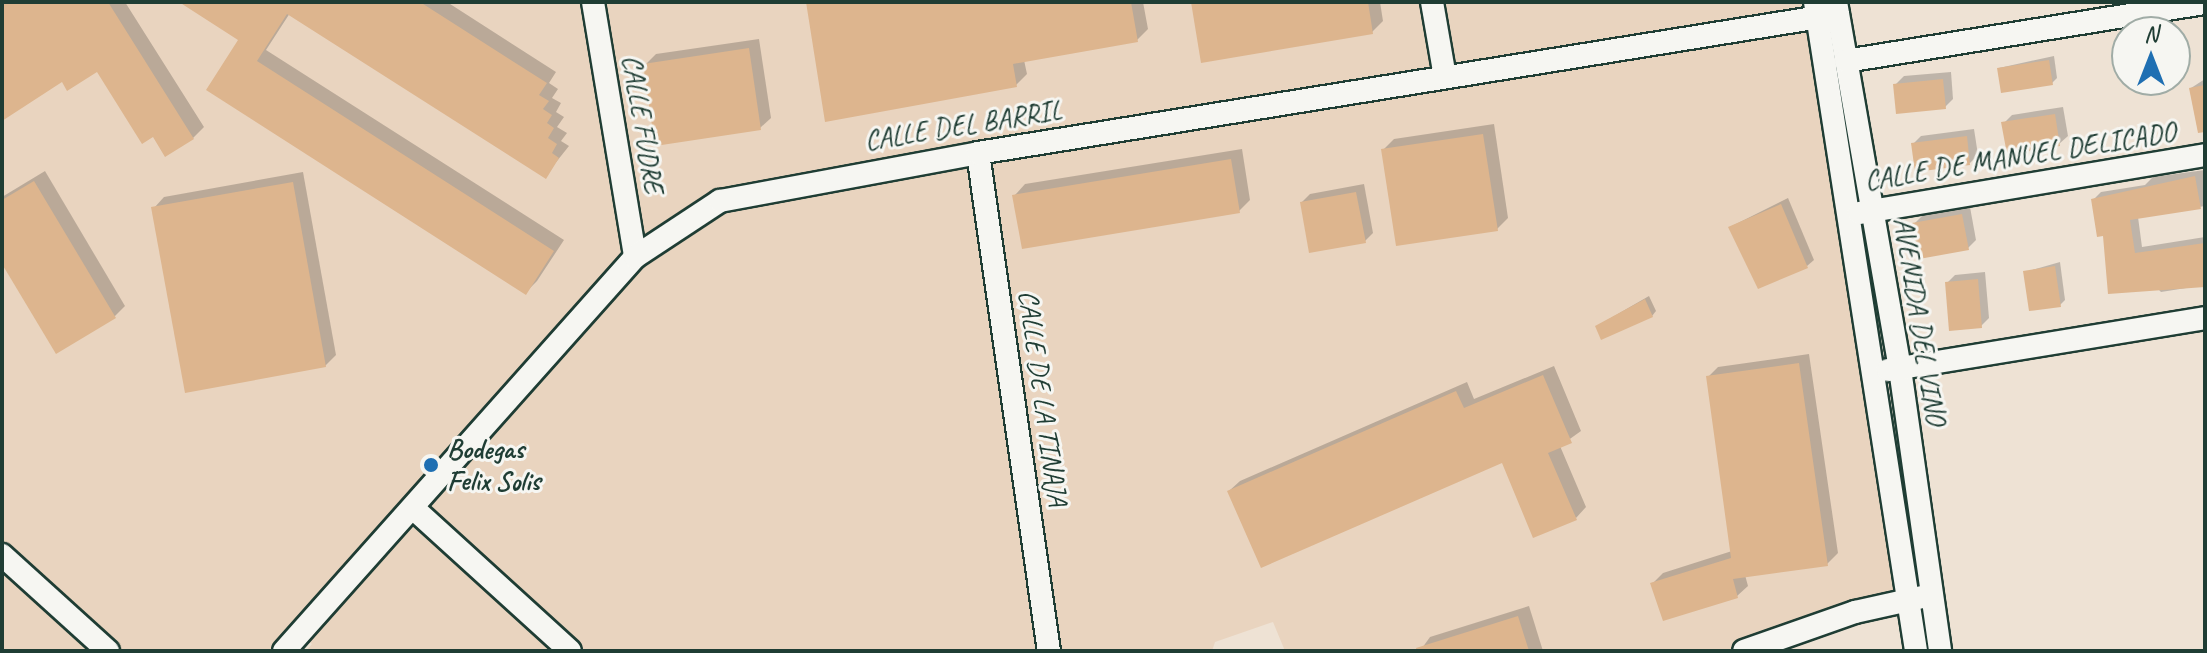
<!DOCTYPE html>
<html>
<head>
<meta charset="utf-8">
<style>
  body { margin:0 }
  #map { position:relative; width:2207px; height:653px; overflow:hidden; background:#eee2d4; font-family:Caveat,sans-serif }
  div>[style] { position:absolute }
  .built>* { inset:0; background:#e9d4bf }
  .shadow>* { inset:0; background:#0003 }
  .building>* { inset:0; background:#ddb58e }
  .roads { filter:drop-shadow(2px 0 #1f3d34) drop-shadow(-2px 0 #1f3d34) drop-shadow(0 2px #1f3d34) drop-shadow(0 -2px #1f3d34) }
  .minor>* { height:22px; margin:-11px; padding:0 11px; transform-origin:11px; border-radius:11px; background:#f6f6f2 }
  .dots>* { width:22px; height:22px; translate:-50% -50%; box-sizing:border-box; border:4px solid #f6f6f2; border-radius:50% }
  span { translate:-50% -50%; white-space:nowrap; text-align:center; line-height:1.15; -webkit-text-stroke:6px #f6f6f2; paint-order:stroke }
  .street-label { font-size:28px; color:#1f3d34 }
  .poi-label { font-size:28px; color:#1f3d34; font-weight:700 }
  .left { translate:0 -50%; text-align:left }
  .frame { position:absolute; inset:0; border:4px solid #1f3d34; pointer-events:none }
  .north { position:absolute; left:2111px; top:16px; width:80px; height:80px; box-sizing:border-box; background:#f6f6f2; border:2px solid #a0aca6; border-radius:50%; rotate:0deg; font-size:22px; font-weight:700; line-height:32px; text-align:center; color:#1f3d34 }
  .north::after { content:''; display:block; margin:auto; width:28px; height:36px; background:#1f6fb2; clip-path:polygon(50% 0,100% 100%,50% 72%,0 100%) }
</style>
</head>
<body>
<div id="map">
  <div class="built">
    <i style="clip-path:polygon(2px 2px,1815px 2px,1908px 601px,1744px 651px,1285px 651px,1273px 622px,1215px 642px,1212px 651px,306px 651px,312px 644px,308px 641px,299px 651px,2px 651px)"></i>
  </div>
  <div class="shadow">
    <i style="clip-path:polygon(2px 2px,125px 2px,204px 127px,193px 138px,154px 134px,98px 70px,63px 80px,2px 118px)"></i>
    <i style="clip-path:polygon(183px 2px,447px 2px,556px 72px,549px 83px,558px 89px,552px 98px,561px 103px,556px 112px,564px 117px,557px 127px,567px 133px,561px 141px,569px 146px,545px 176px,290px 13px,266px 50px,564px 240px,537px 281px,526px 292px,208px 90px,241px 39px)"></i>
    <i style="clip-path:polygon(808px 2px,1143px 2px,1148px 29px,1137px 40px,1024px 60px,1027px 74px,1016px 85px)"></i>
    <i style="clip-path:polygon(1193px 2px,1380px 2px,1383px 21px,1372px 32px)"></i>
    <i style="clip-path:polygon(759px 39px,771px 118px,760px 128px,645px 65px,656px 54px)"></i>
    <i style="clip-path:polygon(2054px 56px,2057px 78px,2052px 83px,1999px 68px)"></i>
    <i style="clip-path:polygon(1951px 72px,1953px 99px,1945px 107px,1896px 84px,1904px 76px)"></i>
    <i style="clip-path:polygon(2205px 79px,2205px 123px,2191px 88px)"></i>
    <i style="clip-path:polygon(2063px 107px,2068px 136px,2059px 144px,2004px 123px,2012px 115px)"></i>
    <i style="clip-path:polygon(1494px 124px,1508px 218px,1497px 229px,1383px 150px,1394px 139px)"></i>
    <i style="clip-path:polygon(1974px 129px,1978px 155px,1970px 163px,1913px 144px,1921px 136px)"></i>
    <i style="clip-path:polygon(1242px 149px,1250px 200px,1239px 211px,1015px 195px,1025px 184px)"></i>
    <i style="clip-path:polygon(2205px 170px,2205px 206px,2138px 217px,2142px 247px,2205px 237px,2205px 285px,2161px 292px,2104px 234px,2093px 200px,2101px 192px,2145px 185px,2153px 177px)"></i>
    <i style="clip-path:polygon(45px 171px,125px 306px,114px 317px,2px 260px,2px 197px)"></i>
    <i style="clip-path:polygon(303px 172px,336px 355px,325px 366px,154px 208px,164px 197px)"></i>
    <i style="clip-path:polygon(1364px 184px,1373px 233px,1365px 241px,1302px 202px,1310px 194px)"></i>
    <i style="clip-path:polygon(1788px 198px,1814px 260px,1807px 266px,1730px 227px)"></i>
    <i style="clip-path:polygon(1970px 207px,1976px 240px,1968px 248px,1914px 224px,1923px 215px)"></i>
    <i style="clip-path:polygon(2060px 262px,2065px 300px,2060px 305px,2025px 272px)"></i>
    <i style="clip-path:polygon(1985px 272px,1989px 318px,1981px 326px,1947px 283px,1955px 275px)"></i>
    <i style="clip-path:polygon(1649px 296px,1656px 311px,1652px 316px,1597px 326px)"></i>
    <i style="clip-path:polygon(1809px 354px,1838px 553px,1827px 564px,1745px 575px,1748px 586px,1737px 596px,1653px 583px,1663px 573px,1732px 551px,1708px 377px,1718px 367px)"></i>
    <i style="clip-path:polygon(1554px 366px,1581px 431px,1560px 446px,1586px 507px,1576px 518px,1503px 460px,1229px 491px,1240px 481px,1467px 382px,1474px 399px)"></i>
    <i style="clip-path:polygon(1529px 606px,1543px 651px,1420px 651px,1430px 637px)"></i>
  </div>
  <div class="building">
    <i style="clip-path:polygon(2px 2px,108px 2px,194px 139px,165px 157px,153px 137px,142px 144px,97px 72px,67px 91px,62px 82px,2px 121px)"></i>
    <i style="clip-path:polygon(179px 2px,420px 2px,547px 83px,539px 95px,549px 101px,543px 109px,552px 115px,547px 123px,554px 128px,548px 138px,557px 144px,552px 153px,559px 158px,546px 179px,287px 14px,257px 61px,554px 251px,526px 295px,206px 90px,238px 40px)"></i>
    <i style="clip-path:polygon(806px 2px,1131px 2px,1138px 42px,1013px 64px,1017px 87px,825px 122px)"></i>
    <i style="clip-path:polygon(1191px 2px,1368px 2px,1373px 34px,1201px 63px)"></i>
    <i style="clip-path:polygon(749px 48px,761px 130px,655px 146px,643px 64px)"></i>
    <i style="clip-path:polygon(2049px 60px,2053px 85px,2001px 93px,1997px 68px)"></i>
    <i style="clip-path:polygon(1943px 79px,1946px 109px,1896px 114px,1893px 84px)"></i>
    <i style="clip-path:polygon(2205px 85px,2205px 132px,2198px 133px,2189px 88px)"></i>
    <i style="clip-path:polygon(2055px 114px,2060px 146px,2007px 154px,2001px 122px)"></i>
    <i style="clip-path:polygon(1483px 134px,1498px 231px,1396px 246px,1381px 149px)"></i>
    <i style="clip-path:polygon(1967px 136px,1970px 165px,1915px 172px,1911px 143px)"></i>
    <i style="clip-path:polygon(1231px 159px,1240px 213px,1022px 249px,1012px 195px)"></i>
    <i style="clip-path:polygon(2195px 176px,2201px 209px,2130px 220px,2135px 253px,2205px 243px,2205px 287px,2108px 294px,2103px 236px,2097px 237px,2091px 199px)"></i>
    <i style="clip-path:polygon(34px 181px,116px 318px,56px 354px,2px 264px,2px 200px)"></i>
    <i style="clip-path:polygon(293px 182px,326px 367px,185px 393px,151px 207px)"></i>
    <i style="clip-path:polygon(1356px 192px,1366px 243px,1309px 253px,1300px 202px)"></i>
    <i style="clip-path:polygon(1781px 204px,1808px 268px,1758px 289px,1728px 227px)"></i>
    <i style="clip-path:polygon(1962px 214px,1969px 250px,1919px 259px,1912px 223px)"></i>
    <i style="clip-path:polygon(2055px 266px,2061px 307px,2029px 311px,2023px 271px)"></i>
    <i style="clip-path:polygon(1978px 279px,1982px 328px,1949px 331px,1945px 282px)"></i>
    <i style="clip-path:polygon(1645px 299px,1653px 317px,1601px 340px,1595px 326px)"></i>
    <i style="clip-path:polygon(1799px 363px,1828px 566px,1733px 579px,1738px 598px,1663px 621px,1650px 583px,1731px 558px,1706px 376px)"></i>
    <i style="clip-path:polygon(1543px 375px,1572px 443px,1548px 453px,1577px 520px,1533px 538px,1502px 463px,1261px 568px,1227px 491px,1456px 391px,1464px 408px)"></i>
    <i style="clip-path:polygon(1518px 616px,1529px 651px,1417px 651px,1416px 648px)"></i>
  </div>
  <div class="roads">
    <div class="minor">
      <i style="left:593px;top:2px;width:258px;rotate:80.6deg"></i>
      <i style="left:1432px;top:2px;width:76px;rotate:80.2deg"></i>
      <i style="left:1815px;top:2px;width:657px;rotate:81.15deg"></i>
      <i style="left:1836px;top:2px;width:373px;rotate:80.1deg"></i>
      <i style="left:1900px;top:369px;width:285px;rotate:81.9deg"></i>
      <i style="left:1846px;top:61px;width:364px;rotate:-9.2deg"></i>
      <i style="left:978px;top:153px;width:503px;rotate:81.89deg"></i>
      <i style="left:1859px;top:213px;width:351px;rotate:-9.5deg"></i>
      <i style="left:1888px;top:370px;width:321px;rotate:-9.3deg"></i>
      <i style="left:413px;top:508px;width:212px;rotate:42.3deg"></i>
      <i style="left:2px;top:555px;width:143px;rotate:42.2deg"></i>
      <i style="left:284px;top:651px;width:528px;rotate:-48.3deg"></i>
      <i style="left:635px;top:257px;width:102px;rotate:-33.4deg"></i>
      <i style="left:720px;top:201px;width:262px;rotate:-10.5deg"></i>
      <i style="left:978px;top:153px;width:871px;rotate:-9.18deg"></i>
      <i style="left:1744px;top:651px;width:118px;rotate:-19.4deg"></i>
      <i style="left:1855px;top:612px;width:69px;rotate:-12.6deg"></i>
    </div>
  </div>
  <div class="dots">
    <i style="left:431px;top:465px;background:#1f6fb2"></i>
  </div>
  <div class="street-label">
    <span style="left:643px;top:124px;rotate:81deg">CALLE FUDRE</span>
    <span style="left:963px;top:125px;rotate:-9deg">CALLE DEL BARRIL</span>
    <span style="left:2020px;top:156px;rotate:-9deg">CALLE DE MANUEL DELICADO</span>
    <span style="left:1920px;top:321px;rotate:81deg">AVENIDA DEL VINO</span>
    <span style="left:1043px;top:398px;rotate:82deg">CALLE DE LA TINAJA</span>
  </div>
  <div class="poi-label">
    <span class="left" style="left:447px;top:465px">Bodegas<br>Felix Solis</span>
  </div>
  <div class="frame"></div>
  <div class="north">N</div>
</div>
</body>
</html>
